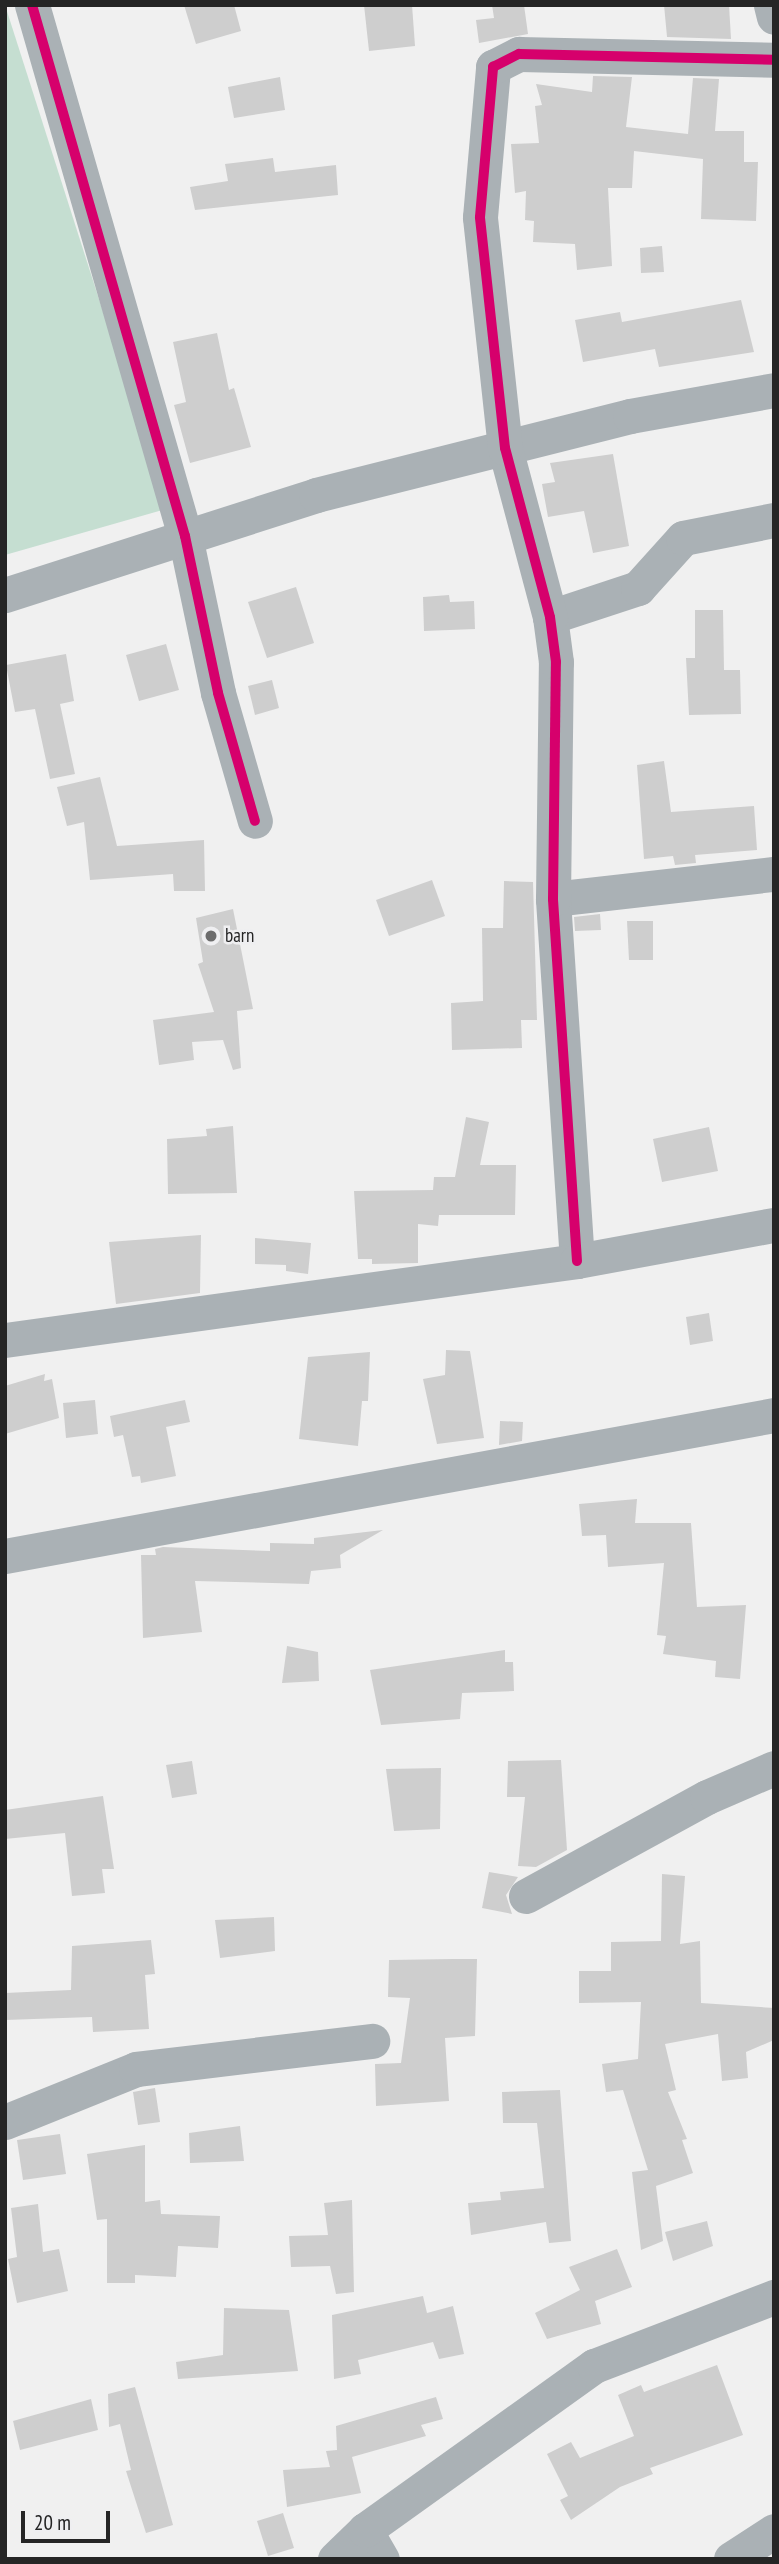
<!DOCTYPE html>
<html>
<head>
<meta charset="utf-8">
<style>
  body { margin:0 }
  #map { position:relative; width:779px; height:2564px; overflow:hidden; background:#f0f0f0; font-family:"PT Sans Narrow",sans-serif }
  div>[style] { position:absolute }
  .green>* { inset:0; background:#c5ded1 }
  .building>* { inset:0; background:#cecece }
  .minor>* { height:35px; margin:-17.5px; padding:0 17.5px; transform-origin:17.5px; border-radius:17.5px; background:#aab1b5 }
  .cycleway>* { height:10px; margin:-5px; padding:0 5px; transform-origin:5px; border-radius:5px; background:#d6006c }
  .dots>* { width:19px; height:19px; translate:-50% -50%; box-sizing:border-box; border:4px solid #efeff1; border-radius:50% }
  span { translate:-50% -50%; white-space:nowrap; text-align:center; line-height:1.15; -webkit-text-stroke:5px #efeff1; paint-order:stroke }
  .poi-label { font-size:19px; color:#252525 }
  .left { translate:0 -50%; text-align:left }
  .frame { position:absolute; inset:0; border:7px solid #252525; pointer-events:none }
  .scale { position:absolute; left:21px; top:2511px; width:89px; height:32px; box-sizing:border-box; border:4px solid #252525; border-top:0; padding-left:9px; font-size:21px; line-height:24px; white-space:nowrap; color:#252525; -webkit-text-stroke:5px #efeff1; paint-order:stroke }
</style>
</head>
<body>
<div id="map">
  <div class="green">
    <i style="clip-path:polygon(5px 5px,166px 509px,5px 555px)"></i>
  </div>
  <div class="building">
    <i style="clip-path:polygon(184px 5px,234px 5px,241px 31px,196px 44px)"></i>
    <i style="clip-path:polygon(364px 5px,412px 5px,415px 46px,369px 51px)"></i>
    <i style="clip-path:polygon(492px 5px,524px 5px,528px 34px,479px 43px,476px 20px,494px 18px)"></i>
    <i style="clip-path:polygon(664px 5px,729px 5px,731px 39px,667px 37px)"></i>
    <i style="clip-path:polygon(593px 76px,632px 77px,626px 127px,688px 134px,693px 78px,719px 79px,715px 131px,744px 131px,744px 162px,758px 162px,756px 221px,701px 219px,703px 159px,634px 151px,632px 188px,608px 188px,612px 266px,577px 270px,575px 244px,533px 242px,534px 221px,525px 220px,526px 191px,515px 193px,511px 144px,539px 143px,535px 106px,542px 105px,536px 84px,592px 92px)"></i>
    <i style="clip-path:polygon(280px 77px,285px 110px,234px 118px,228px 87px)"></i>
    <i style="clip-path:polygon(273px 158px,275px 172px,336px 165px,338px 195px,195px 210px,190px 187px,228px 181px,225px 164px)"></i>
    <i style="clip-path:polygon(662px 246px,664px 272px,641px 273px,640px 248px)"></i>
    <i style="clip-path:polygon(741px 300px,754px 352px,659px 367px,655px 349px,583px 362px,575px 320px,620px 312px,622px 322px)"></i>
    <i style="clip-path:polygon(217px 333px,229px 390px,234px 388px,251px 447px,190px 463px,174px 405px,186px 402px,173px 342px)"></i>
    <i style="clip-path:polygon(613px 454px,629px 546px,593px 553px,584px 511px,548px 517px,542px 484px,555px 482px,550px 463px)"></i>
    <i style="clip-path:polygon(296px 587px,314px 643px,267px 658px,248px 602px)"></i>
    <i style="clip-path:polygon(449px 595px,450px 602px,474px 601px,475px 629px,424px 631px,423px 597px)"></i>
    <i style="clip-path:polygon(695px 610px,723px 610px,724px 670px,740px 670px,741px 714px,689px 715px,686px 658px,695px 658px)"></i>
    <i style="clip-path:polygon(166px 644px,179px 690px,139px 701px,126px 655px)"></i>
    <i style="clip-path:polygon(66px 654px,74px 701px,60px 704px,75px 774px,50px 779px,35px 709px,15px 712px,6px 665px)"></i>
    <i style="clip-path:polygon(272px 680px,279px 708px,255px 715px,248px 686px)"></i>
    <i style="clip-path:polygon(664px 761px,671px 812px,754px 806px,757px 850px,695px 855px,696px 863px,675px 865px,673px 856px,644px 859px,637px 765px)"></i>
    <i style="clip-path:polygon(100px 777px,117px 846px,204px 840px,205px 891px,174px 891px,173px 874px,90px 880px,84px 822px,67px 826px,57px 787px)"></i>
    <i style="clip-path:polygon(432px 880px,445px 916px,389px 936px,376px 900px)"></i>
    <i style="clip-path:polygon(504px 881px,533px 882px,537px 1020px,521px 1020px,522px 1048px,452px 1050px,451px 1003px,483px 1001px,482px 928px,503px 928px)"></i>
    <i style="clip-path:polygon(233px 909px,253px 1009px,237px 1011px,241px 1068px,233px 1070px,223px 1040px,192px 1042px,194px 1060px,159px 1065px,153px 1020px,214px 1012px,198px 964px,203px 962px,196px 918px)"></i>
    <i style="clip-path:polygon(600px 914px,601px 930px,575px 931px,574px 917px)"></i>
    <i style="clip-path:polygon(627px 921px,653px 921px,653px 960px,629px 960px)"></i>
    <i style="clip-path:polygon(466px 1117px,489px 1122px,480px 1165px,516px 1165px,515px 1215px,439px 1215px,438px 1226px,418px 1224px,418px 1263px,372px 1264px,372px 1259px,358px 1259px,354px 1191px,433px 1190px,434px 1177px,455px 1177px)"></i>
    <i style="clip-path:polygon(233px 1126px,237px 1193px,168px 1194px,167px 1139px,207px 1136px,206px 1129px)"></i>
    <i style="clip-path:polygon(709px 1127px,718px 1171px,662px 1182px,653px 1139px)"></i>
    <i style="clip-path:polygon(201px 1235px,200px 1293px,116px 1304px,109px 1242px)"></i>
    <i style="clip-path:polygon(255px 1238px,311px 1243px,308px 1274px,286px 1271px,286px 1265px,255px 1264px)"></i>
    <i style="clip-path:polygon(709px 1313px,713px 1341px,690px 1345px,686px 1317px)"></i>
    <i style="clip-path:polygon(446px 1350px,470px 1351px,484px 1438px,437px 1444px,423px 1379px,445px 1375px)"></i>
    <i style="clip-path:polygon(370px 1352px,368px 1401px,362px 1401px,358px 1446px,299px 1439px,308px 1357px)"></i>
    <i style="clip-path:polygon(45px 1374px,44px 1381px,52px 1379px,59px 1418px,5px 1434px,5px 1386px)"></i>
    <i style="clip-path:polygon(95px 1400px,98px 1434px,66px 1438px,63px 1403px)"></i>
    <i style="clip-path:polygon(185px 1400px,190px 1422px,166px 1427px,176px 1476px,141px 1483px,140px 1476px,132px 1477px,123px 1435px,114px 1437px,110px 1416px)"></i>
    <i style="clip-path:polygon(500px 1421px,523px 1422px,522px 1441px,499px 1445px)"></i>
    <i style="clip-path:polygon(637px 1499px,635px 1523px,691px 1523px,697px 1607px,746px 1605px,740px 1679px,715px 1677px,716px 1661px,663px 1654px,666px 1636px,657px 1635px,664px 1563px,608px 1567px,606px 1535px,582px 1536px,579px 1504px)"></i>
    <i style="clip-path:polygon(383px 1530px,340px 1555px,341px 1568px,311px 1571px,309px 1584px,195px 1581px,202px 1632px,143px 1638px,141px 1555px,156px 1555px,155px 1549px,163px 1547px,270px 1551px,270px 1543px,314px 1544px,314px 1538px)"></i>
    <i style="clip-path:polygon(287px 1646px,318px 1652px,319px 1681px,282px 1683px)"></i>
    <i style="clip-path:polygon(505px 1650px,505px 1662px,513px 1662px,514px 1691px,462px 1693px,460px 1719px,381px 1725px,370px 1670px)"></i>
    <i style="clip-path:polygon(561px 1760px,567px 1850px,536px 1867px,518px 1866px,525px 1797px,507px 1797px,508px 1761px)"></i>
    <i style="clip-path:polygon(192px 1761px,197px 1794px,172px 1798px,166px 1765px)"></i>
    <i style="clip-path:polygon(441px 1768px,440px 1829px,394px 1831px,386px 1769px)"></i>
    <i style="clip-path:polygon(103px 1796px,114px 1869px,102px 1869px,105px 1893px,72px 1896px,65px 1833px,5px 1839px,5px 1810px)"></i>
    <i style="clip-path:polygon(489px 1872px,518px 1877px,506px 1895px,512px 1914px,482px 1908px)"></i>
    <i style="clip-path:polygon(662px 1874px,685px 1876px,680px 1944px,700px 1941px,701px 2003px,774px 2008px,774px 2040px,746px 2052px,748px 2078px,722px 2081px,718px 2034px,665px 2044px,676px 2090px,668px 2092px,687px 2139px,682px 2140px,693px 2173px,656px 2186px,663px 2241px,641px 2250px,632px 2172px,648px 2170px,623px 2090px,606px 2092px,602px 2064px,638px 2059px,641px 2002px,579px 2003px,579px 1971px,611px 1971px,611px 1942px,661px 1941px)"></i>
    <i style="clip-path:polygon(274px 1917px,275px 1951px,220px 1958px,215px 1920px)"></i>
    <i style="clip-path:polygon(151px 1940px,155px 1974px,145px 1975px,149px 2029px,93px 2032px,92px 2017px,5px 2020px,5px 1993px,71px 1990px,72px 1946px)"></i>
    <i style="clip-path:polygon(453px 1959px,477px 1959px,475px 2036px,445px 2038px,449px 2101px,376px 2106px,375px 2064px,401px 2063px,410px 1998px,388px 1997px,389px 1960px)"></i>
    <i style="clip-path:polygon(155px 2088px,160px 2122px,138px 2125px,133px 2092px)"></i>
    <i style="clip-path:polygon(560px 2090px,571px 2241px,549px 2243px,546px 2222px,471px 2235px,468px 2203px,501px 2200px,500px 2192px,544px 2188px,537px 2123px,503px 2123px,502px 2092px)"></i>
    <i style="clip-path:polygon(240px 2126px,244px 2161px,190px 2163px,189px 2133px)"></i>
    <i style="clip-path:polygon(60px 2134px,66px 2174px,23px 2180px,17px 2140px)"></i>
    <i style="clip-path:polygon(145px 2145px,145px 2202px,160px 2200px,161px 2214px,220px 2216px,218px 2248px,178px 2246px,176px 2277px,135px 2275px,135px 2283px,107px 2283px,107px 2219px,97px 2220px,87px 2154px)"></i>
    <i style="clip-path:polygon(352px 2200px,354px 2292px,336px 2294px,330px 2266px,291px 2267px,289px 2236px,328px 2235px,324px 2203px)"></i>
    <i style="clip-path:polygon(38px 2204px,43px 2252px,59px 2249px,68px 2291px,17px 2303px,8px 2259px,17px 2257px,11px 2208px)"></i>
    <i style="clip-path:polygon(707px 2221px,713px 2246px,673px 2261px,665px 2232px)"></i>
    <i style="clip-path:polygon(617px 2249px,632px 2287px,595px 2301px,601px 2324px,547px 2339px,535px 2313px,580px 2290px,569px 2267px)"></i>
    <i style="clip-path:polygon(423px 2296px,427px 2313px,453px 2306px,464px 2354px,439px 2359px,433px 2342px,358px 2360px,361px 2374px,334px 2379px,332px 2315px)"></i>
    <i style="clip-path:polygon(224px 2308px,289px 2310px,298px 2371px,178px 2379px,176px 2362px,223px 2355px)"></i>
    <i style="clip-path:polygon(717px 2365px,743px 2435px,650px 2468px,653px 2474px,620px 2487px,571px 2520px,560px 2500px,568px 2496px,547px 2454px,571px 2442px,580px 2458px,634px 2436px,618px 2395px,641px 2385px,644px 2392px)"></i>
    <i style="clip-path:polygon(135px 2387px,173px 2525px,146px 2533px,126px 2471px,131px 2470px,120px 2424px,109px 2427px,108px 2394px)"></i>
    <i style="clip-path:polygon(436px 2397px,443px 2419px,421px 2425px,426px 2436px,352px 2457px,361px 2493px,287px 2507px,283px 2470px,330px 2467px,326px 2451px,337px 2450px,336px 2426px)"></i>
    <i style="clip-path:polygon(91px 2399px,98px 2430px,20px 2450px,13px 2421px)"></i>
    <i style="clip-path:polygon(283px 2513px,294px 2548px,268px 2556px,257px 2521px)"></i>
  </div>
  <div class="minor">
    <i style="left:32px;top:5px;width:553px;rotate:73.93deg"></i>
    <i style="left:185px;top:536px;width:160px;rotate:78.1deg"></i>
    <i style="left:218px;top:693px;width:133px;rotate:73.9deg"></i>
    <i style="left:771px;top:5px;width:12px;rotate:76deg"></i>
    <i style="left:5px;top:595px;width:327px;rotate:-17.8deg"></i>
    <i style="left:316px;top:495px;width:324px;rotate:-14.1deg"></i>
    <i style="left:630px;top:416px;width:146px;rotate:-10.2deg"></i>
    <i style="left:550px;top:617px;width:93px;rotate:-18.2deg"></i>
    <i style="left:638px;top:588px;width:67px;rotate:-48deg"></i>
    <i style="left:683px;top:538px;width:93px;rotate:-11.2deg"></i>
    <i style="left:553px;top:899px;width:222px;rotate:-6.5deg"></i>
    <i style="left:577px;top:1261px;width:363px;rotate:-93.8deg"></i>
    <i style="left:553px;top:899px;width:237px;rotate:-89.3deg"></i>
    <i style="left:556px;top:662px;width:45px;rotate:-97.6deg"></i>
    <i style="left:550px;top:617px;width:175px;rotate:-104.9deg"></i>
    <i style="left:505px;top:448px;width:232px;rotate:-96.2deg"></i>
    <i style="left:480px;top:217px;width:151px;rotate:-85deg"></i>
    <i style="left:493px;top:67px;width:29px;rotate:-27deg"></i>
    <i style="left:519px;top:54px;width:255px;rotate:1.3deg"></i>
    <i style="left:5px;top:1340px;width:577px;rotate:-7.86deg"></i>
    <i style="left:577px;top:1261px;width:200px;rotate:-10.4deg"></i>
    <i style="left:5px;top:1556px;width:782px;rotate:-10.39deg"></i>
    <i style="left:526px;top:1896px;width:206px;rotate:-28.7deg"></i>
    <i style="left:707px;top:1797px;width:73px;rotate:-23.4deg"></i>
    <i style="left:5px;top:2122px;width:141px;rotate:-22deg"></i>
    <i style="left:136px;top:2069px;width:238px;rotate:-6.8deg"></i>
    <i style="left:365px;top:2530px;width:34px;rotate:60deg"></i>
    <i style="left:335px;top:2559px;width:42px;rotate:-44deg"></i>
    <i style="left:365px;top:2530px;width:282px;rotate:-35.6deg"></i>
    <i style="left:594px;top:2366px;width:193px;rotate:-21deg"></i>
    <i style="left:731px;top:2559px;width:51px;rotate:-33.1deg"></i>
  </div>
  <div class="cycleway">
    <i style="left:32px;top:5px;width:553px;rotate:73.93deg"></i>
    <i style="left:185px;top:536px;width:160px;rotate:78.1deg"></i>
    <i style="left:218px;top:693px;width:133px;rotate:73.9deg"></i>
    <i style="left:577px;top:1261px;width:363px;rotate:-93.8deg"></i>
    <i style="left:553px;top:899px;width:237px;rotate:-89.3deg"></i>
    <i style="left:556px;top:662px;width:45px;rotate:-97.6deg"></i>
    <i style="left:550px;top:617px;width:175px;rotate:-104.9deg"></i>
    <i style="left:505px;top:448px;width:232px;rotate:-96.2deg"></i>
    <i style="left:480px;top:217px;width:151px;rotate:-85deg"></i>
    <i style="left:493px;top:67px;width:29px;rotate:-27deg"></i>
    <i style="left:519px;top:54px;width:255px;rotate:1.3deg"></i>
  </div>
  <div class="dots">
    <i style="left:211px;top:936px;background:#6c6c6c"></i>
  </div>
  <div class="poi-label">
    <span class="left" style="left:225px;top:936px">barn</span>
  </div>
  <div class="frame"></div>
  <div class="scale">20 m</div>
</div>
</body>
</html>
